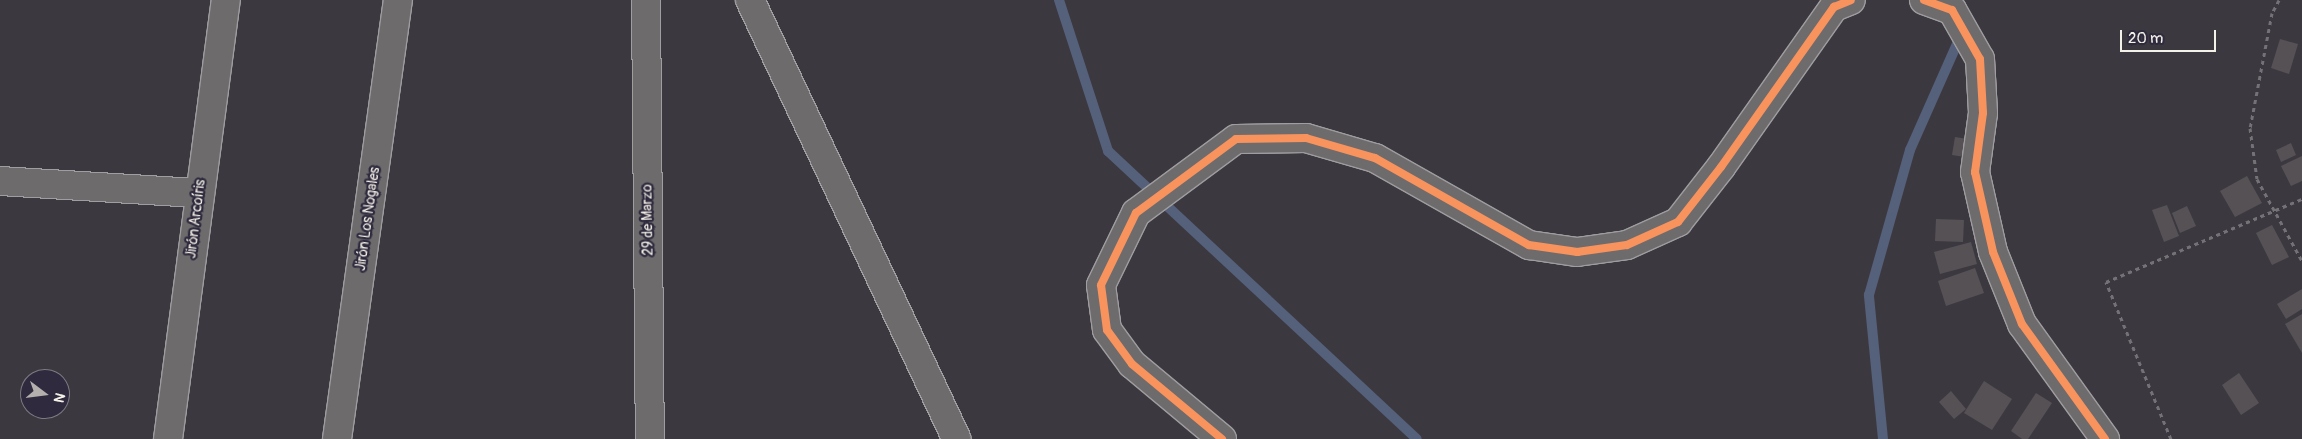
<!DOCTYPE html>
<html>
<head>
<meta charset="utf-8">
<style>
  body { margin:0 }
  #map { position:relative; width:2302px; height:439px; overflow:hidden; background:#3c3840; font-family:Pangolin,sans-serif }
  div>[style] { position:absolute }
  .stream>* { height:10px; margin:-5px; padding:0 5px; transform-origin:5px; border-radius:5px; background:#55607a }
  .building>* { inset:0; background:#555154 }
  .path>* { height:3px; margin-top:-1.5px; transform-origin:0; background:repeating-linear-gradient(90deg,#747276 0 4px,transparent 0 8px) }
  .roads { filter:drop-shadow(1px 0 #9f9d9f) drop-shadow(-1px 0 #9f9d9f) drop-shadow(0 1px #9f9d9f) drop-shadow(0 -1px #9f9d9f) }
  .minor>* { height:28px; margin:-14px; padding:0 14px; transform-origin:14px; border-radius:14px; background:#6e6b6d }
  .cycleway>* { height:8px; margin:-4px; padding:0 4px; transform-origin:4px; border-radius:4px; background:#f8935d }
  span { translate:-50% -50%; white-space:nowrap; text-align:center; line-height:1.15; -webkit-text-stroke:4.5px #2f2a3d; paint-order:stroke }
  .street-label { font-size:14px; color:#f4f1e8 }
  .north { position:absolute; left:20px; top:369px; width:50px; height:50px; box-sizing:border-box; background:#2f2a3d; border:1px solid #7e7a81; border-radius:50%; rotate:105deg; font-size:14px; font-weight:700; line-height:20px; text-align:center; color:#f4f1e8 }
  .north::after { content:''; display:block; margin:auto; width:18px; height:22px; background:#b4b0ad; clip-path:polygon(50% 0,100% 100%,50% 72%,0 100%) }
  .scale { position:absolute; left:2120px; top:30px; width:96px; height:22px; box-sizing:border-box; border:2px solid #f4f1e8; border-top:0; padding-left:6px; font-size:15px; line-height:18px; white-space:nowrap; color:#f4f1e8; -webkit-text-stroke:4px #2f2a3d; paint-order:stroke }
</style>
</head>
<body>
<div id="map">
  <div class="stream">
    <i style="left:1059px;top:0;width:159px;rotate:72deg"></i>
    <i style="left:1108px;top:151px;width:422px;rotate:43deg"></i>
    <i style="left:1883px;top:439px;width:145px;rotate:-95.6deg"></i>
    <i style="left:1869px;top:295px;width:151px;rotate:-74.2deg"></i>
    <i style="left:1910px;top:150px;width:124px;rotate:-66.1deg"></i>
  </div>
  <div class="building">
    <i style="clip-path:polygon(2280px 39px,2298px 44px,2289px 74px,2271px 68px)"></i>
    <i style="clip-path:polygon(1955px 137px,1974px 140px,1971px 158px,1952px 155px)"></i>
    <i style="clip-path:polygon(2291px 143px,2296px 155px,2281px 162px,2276px 150px)"></i>
    <i style="clip-path:polygon(2302px 156px,2302px 181px,2291px 186px,2281px 166px)"></i>
    <i style="clip-path:polygon(2247px 176px,2262px 203px,2235px 217px,2220px 191px)"></i>
    <i style="clip-path:polygon(2167px 205px,2179px 236px,2164px 242px,2152px 210px)"></i>
    <i style="clip-path:polygon(2187px 206px,2196px 226px,2180px 233px,2172px 213px)"></i>
    <i style="clip-path:polygon(1936px 219px,1964px 220px,1963px 242px,1935px 241px)"></i>
    <i style="clip-path:polygon(2272px 225px,2289px 257px,2272px 265px,2256px 233px)"></i>
    <i style="clip-path:polygon(1971px 242px,1977px 264px,1940px 274px,1934px 252px)"></i>
    <i style="clip-path:polygon(1975px 268px,1984px 293px,1946px 306px,1938px 281px)"></i>
    <i style="clip-path:polygon(2302px 289px,2302px 309px,2286px 319px,2277px 304px)"></i>
    <i style="clip-path:polygon(2302px 314px,2302px 353px,2285px 324px)"></i>
    <i style="clip-path:polygon(2239px 373px,2259px 403px,2241px 415px,2222px 385px)"></i>
    <i style="clip-path:polygon(1984px 381px,2012px 399px,1992px 430px,1964px 413px)"></i>
    <i style="clip-path:polygon(1951px 391px,1966px 409px,1954px 419px,1939px 402px)"></i>
    <i style="clip-path:polygon(2036px 393px,2052px 403px,2028px 439px,2022px 439px,2011px 431px)"></i>
  </div>
  <div class="path">
    <i style="left:2279px;top:0;width:15px;rotate:118deg"></i>
    <i style="left:2272px;top:13px;width:117px;rotate:100.8deg"></i>
    <i style="left:2250px;top:128px;width:51px;rotate:82.2deg"></i>
    <i style="left:2257px;top:179px;width:94px;rotate:61.2deg"></i>
    <i style="left:2171px;top:439px;width:170px;rotate:-112.5deg"></i>
    <i style="left:2106px;top:282px;width:213px;rotate:-23deg"></i>
  </div>
  <div class="roads">
    <div class="minor">
      <i style="left:646px;top:0;width:439px;rotate:89.5deg"></i>
      <i style="left:750px;top:0;width:485px;rotate:64.8deg"></i>
      <i style="left:1924px;top:0;width:30px;rotate:20deg"></i>
      <i style="left:1952px;top:10px;width:56px;rotate:60.3deg"></i>
      <i style="left:1980px;top:59px;width:54px;rotate:86.8deg"></i>
      <i style="left:1983px;top:113px;width:60px;rotate:97.7deg"></i>
      <i style="left:1975px;top:172px;width:82px;rotate:77.3deg"></i>
      <i style="left:1993px;top:252px;width:78px;rotate:68.1deg"></i>
      <i style="left:2022px;top:324px;width:142px;rotate:54.2deg"></i>
      <i style="left:0;top:181px;width:199px;rotate:3.5deg"></i>
      <i style="left:168px;top:439px;width:443px;rotate:-82.5deg"></i>
      <i style="left:337px;top:439px;width:443px;rotate:-82.1deg"></i>
      <i style="left:1222px;top:439px;width:117px;rotate:-140.2deg"></i>
      <i style="left:1132px;top:364px;width:42px;rotate:-126.3deg"></i>
      <i style="left:1107px;top:330px;width:45px;rotate:-97.6deg"></i>
      <i style="left:1101px;top:285px;width:80px;rotate:-64.1deg"></i>
      <i style="left:1136px;top:213px;width:124px;rotate:-36.5deg"></i>
      <i style="left:1236px;top:139px;width:70px;rotate:-0.8deg"></i>
      <i style="left:1306px;top:138px;width:72px;rotate:16.2deg"></i>
      <i style="left:1375px;top:158px;width:177px;rotate:29.5deg"></i>
      <i style="left:1529px;top:245px;width:49px;rotate:8.3deg"></i>
      <i style="left:1577px;top:252px;width:50px;rotate:-8deg"></i>
      <i style="left:1627px;top:245px;width:56px;rotate:-24.3deg"></i>
      <i style="left:1678px;top:222px;width:70px;rotate:-52deg"></i>
      <i style="left:1721px;top:167px;width:196px;rotate:-54.8deg"></i>
      <i style="left:1834px;top:7px;width:18px;rotate:-22deg"></i>
    </div>
  </div>
  <div class="cycleway">
    <i style="left:1924px;top:0;width:30px;rotate:20deg"></i>
    <i style="left:1952px;top:10px;width:56px;rotate:60.3deg"></i>
    <i style="left:1980px;top:59px;width:54px;rotate:86.8deg"></i>
    <i style="left:1983px;top:113px;width:60px;rotate:97.7deg"></i>
    <i style="left:1975px;top:172px;width:82px;rotate:77.3deg"></i>
    <i style="left:1993px;top:252px;width:78px;rotate:68.1deg"></i>
    <i style="left:2022px;top:324px;width:142px;rotate:54.2deg"></i>
    <i style="left:1222px;top:439px;width:117px;rotate:-140.2deg"></i>
    <i style="left:1132px;top:364px;width:42px;rotate:-126.3deg"></i>
    <i style="left:1107px;top:330px;width:45px;rotate:-97.6deg"></i>
    <i style="left:1101px;top:285px;width:80px;rotate:-64.1deg"></i>
    <i style="left:1136px;top:213px;width:124px;rotate:-36.5deg"></i>
    <i style="left:1236px;top:139px;width:70px;rotate:-0.8deg"></i>
    <i style="left:1306px;top:138px;width:72px;rotate:16.2deg"></i>
    <i style="left:1375px;top:158px;width:177px;rotate:29.5deg"></i>
    <i style="left:1529px;top:245px;width:49px;rotate:8.3deg"></i>
    <i style="left:1577px;top:252px;width:50px;rotate:-8deg"></i>
    <i style="left:1627px;top:245px;width:56px;rotate:-24.3deg"></i>
    <i style="left:1678px;top:222px;width:70px;rotate:-52deg"></i>
    <i style="left:1721px;top:167px;width:196px;rotate:-54.8deg"></i>
    <i style="left:1834px;top:7px;width:18px;rotate:-22deg"></i>
  </div>
  <div class="street-label">
    <span style="left:196px;top:219px;rotate:-83deg">Jirón Arcoíris</span>
    <span style="left:368px;top:219px;rotate:-82deg">Jirón Los Nogales</span>
    <span style="left:648px;top:220px;rotate:-91deg">29 de Marzo</span>
  </div>
  <div class="north">N</div>
  <div class="scale">20 m</div>
</div>
</body>
</html>
